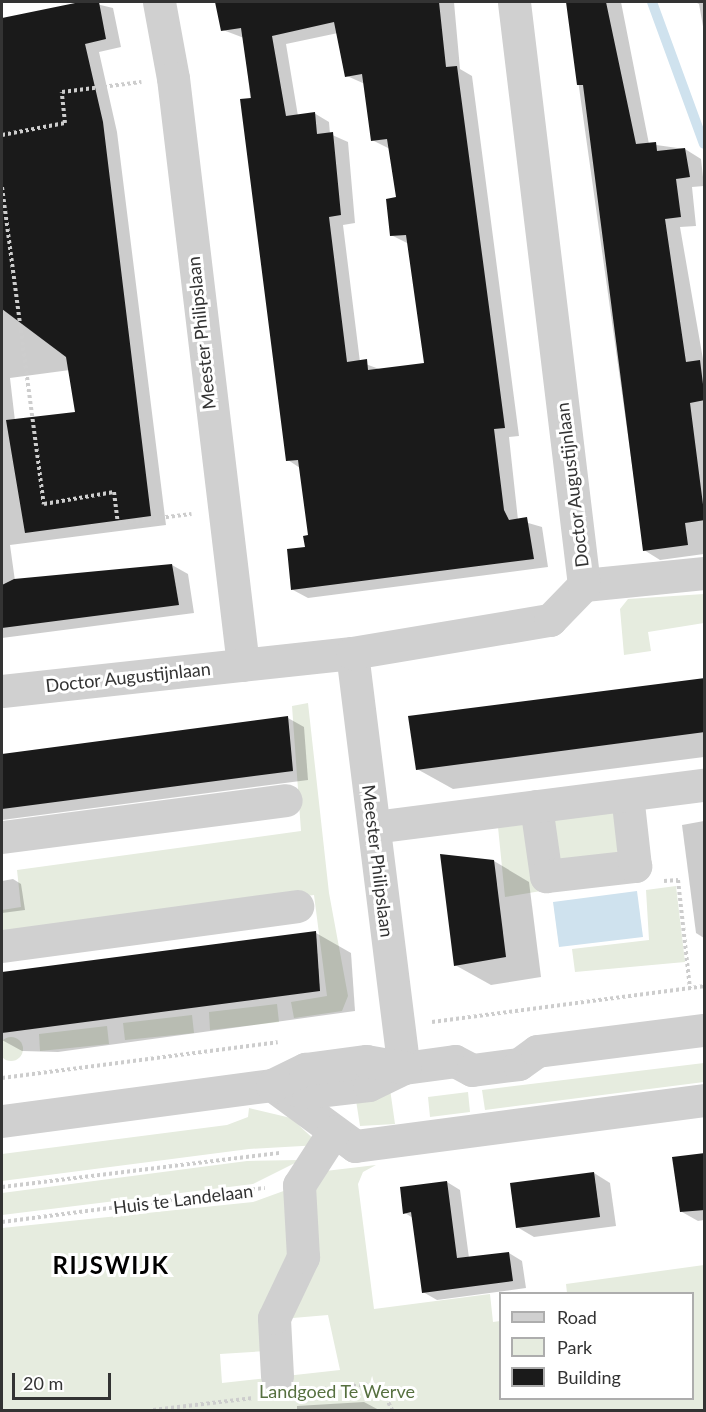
<!DOCTYPE html>
<html>
<head>
<meta charset="utf-8">
<style>
  body { margin:0 }
  #map { position:relative; width:706px; height:1412px; overflow:hidden; background:#fff; font-family:Lato,sans-serif }
  div>[style] { position:absolute }
  .green>* { inset:0; background:#e6ecdf }
  .round { border-radius:50% }
  .water>* { inset:0; background:#cfe2ee }
  .shadow>* { inset:0; background:#0003 }
  .stream>* { height:10px; margin:-5px; padding:0 5px; transform-origin:5px; border-radius:5px; background:#cfe2ee }
  .building>* { inset:0; background:#1a1a1a }
  .path>* { height:4px; margin-top:-2px; transform-origin:0; background:repeating-linear-gradient(90deg,#cdcdcd 0 3px,transparent 0 6px) }
  .minor>* { height:33px; margin:-16.5px; padding:0 16.5px; transform-origin:16.5px; border-radius:16.5px; background:#d0d0d0 }
  span { translate:-50% -50%; white-space:nowrap; text-align:center; line-height:1.15; -webkit-text-stroke:6px #fff; paint-order:stroke }
  .street-label { font-size:18px; color:#333 }
  .park-label { font-size:18px; color:#56703f }
  .district-label { font-size:24px; color:#000; font-weight:700; letter-spacing:1.5px }
  .frame { position:absolute; inset:0; border:3px solid #333; pointer-events:none }
  .legend { position:absolute; left:499px; top:1292px; width:195px; height:108px; box-sizing:border-box; background:#fff; border:2px solid #adadad; margin:0; padding:8px 10px; list-style:none; font-size:18px; color:#333 }
  .legend li { display:flex; align-items:center; gap:12px; height:30px }
  .legend b { width:30px; border:2px solid #adadad }
  .scale { position:absolute; left:12px; top:1373px; width:99px; height:27px; box-sizing:border-box; border:3px solid #333; border-top:0; padding-left:8px; font-size:18px; line-height:21px; white-space:nowrap; color:#333; -webkit-text-stroke:4px #fff; paint-order:stroke }
</style>
</head>
<body>
<div id="map">
  <div class="green">
    <i style="clip-path:polygon(704px 594px,704px 623px,648px 632px,651px 651px,624px 655px,620px 609px,628px 599px)"></i>
    <i style="clip-path:polygon(308px 703px,329px 893px,348px 996px,342px 1011px,294px 1018px,291px 1002px,327px 996px,314px 895px,2px 934px,2px 910px,21px 907px,17px 870px,301px 831px,292px 706px)"></i>
    <i style="clip-path:polygon(614px 807px,618px 856px,561px 862px,554px 857px,555px 815px)"></i>
    <i style="clip-path:polygon(530px 822px,541px 891px,505px 897px,498px 827px)"></i>
    <i style="clip-path:polygon(676px 886px,685px 962px,575px 972px,572px 949px,649px 940px,646px 890px)"></i>
    <i style="clip-path:polygon(277px 1004px,279px 1022px,210px 1030px,209px 1012px)"></i>
    <i style="clip-path:polygon(192px 1015px,194px 1033px,125px 1040px,123px 1023px)"></i>
    <i style="clip-path:polygon(107px 1026px,109px 1044px,40px 1051px,39px 1034px)"></i>
    <i class="round" style="left:-1px;top:1037px;width:24px;height:24px"></i>
    <i style="clip-path:polygon(704px 1063px,704px 1082px,485px 1110px,482px 1090px)"></i>
    <i style="clip-path:polygon(390px 1089px,395px 1124px,360px 1126px,355px 1094px)"></i>
    <i style="clip-path:polygon(468px 1092px,470px 1112px,430px 1117px,428px 1097px)"></i>
    <i style="clip-path:polygon(249px 1108px,291px 1118px,320px 1145px,249px 1149px,2px 1181px,2px 1154px,227px 1125px,248px 1117px)"></i>
    <i style="clip-path:polygon(301px 1160px,253px 1184px,2px 1215px,2px 1193px,247px 1161px)"></i>
    <i style="clip-path:polygon(376px 1165px,363px 1172px,358px 1184px,374px 1309px,490px 1294px,493px 1322px,500px 1321px,500px 1398px,692px 1398px,692px 1294px,567px 1293px,566px 1284px,704px 1265px,704px 1410px,2px 1410px,2px 1228px,253px 1202px,289px 1189px,295px 1233px,266px 1351px,220px 1354px,222px 1383px,340px 1370px,328px 1315px,281px 1319px,317px 1172px)"></i>
  </div>
  <div class="water">
    <i style="clip-path:polygon(637px 891px,643px 937px,559px 947px,553px 902px)"></i>
  </div>
  <div class="shadow">
    <i style="clip-path:polygon(evenodd,88px 2px,113px 8px,121px 47px,99px 52px,117px 132px,166px 525px,10px 545px,15px 581px,172px 565px,188px 574px,194px 613px,2px 638px,2px 156px,38px 152px,27px 102px,2px 108px,2px 19px,88px 2px,70px 370px,77px 413px,15px 421px,10px 378px,70px 370px)"></i>
    <i style="clip-path:polygon(evenodd,217px 2px,454px 2px,460px 69px,472px 76px,519px 436px,509px 437px,518px 520px,542px 527px,548px 567px,308px 598px,293px 590px,310px 536px,300px 468px,288px 460px,244px 38px,223px 30px,217px 2px,338px 33px,347px 76px,365px 84px,372px 140px,390px 149px,397px 199px,391px 235px,409px 244px,426px 364px,382px 370px,360px 362px,343px 225px,355px 223px,348px 142px,330px 134px,329px 122px,314px 113px,298px 116px,286px 44px,338px 33px)"></i>
    <i style="clip-path:polygon(567px 2px,621px 2px,649px 144px,685px 149px,701px 159px,704px 186px,692px 187px,696px 226px,680px 227px,704px 365px,704px 554px,660px 560px,644px 550px)"></i>
    <i style="clip-path:polygon(695px 2px,704px 2px,704px 32px,699px 4px)"></i>
    <i style="clip-path:polygon(704px 679px,704px 757px,453px 789px,417px 769px)"></i>
    <i style="clip-path:polygon(288px 718px,304px 727px,308px 780px,2px 820px,2px 755px)"></i>
    <i style="clip-path:polygon(704px 821px,704px 938px,696px 933px,682px 825px)"></i>
    <i style="clip-path:polygon(494px 861px,529px 882px,541px 977px,491px 985px,455px 965px)"></i>
    <i style="clip-path:polygon(13px 879px,21px 884px,25px 910px,2px 913px,2px 881px)"></i>
    <i style="clip-path:polygon(316px 933px,351px 953px,355px 1011px,58px 1052px,22px 1051px,2px 1040px,2px 973px)"></i>
    <i style="clip-path:polygon(704px 1154px,704px 1220px,698px 1221px,682px 1212px)"></i>
    <i style="clip-path:polygon(594px 1173px,610px 1183px,616px 1226px,534px 1237px,517px 1227px)"></i>
    <i style="clip-path:polygon(447px 1182px,460px 1190px,469px 1258px,509px 1253px,522px 1261px,526px 1288px,437px 1300px,423px 1292px,413px 1218px,405px 1213px)"></i>
    <i style="clip-path:polygon(364px 1402px,379px 1410px,297px 1410px,297px 1406px)"></i>
  </div>
  <div class="stream">
    <i style="left:652px;top:2px;width:151px;rotate:69.9deg"></i>
  </div>
  <div class="building">
    <i style="clip-path:polygon(80px 2px,99px 2px,106px 39px,85px 44px,103px 122px,151px 516px,25px 533px,6px 420px,75px 412px,66px 357px,2px 309px,2px 18px)"></i>
    <i style="clip-path:polygon(evenodd,215px 2px,439px 2px,446px 67px,457px 66px,497px 367px,505px 428px,494px 429px,504px 510px,509px 520px,527px 517px,534px 559px,291px 590px,287px 549px,305px 547px,303px 536px,308px 535px,298px 460px,286px 461px,240px 99px,251px 98px,241px 28px,221px 31px,215px 2px,334px 22px,345px 77px,362px 74px,371px 141px,387px 139px,396px 197px,386px 199px,390px 236px,406px 235px,424px 363px,368px 370px,367px 359px,347px 362px,329px 217px,341px 215px,333px 132px,317px 134px,315px 112px,286px 116px,272px 36px,334px 22px)"></i>
    <i style="clip-path:polygon(566px 2px,606px 2px,636px 144px,656px 142px,657px 151px,685px 148px,690px 177px,676px 179px,681px 217px,665px 219px,686px 362px,700px 360px,705px 400px,690px 403px,705px 520px,685px 523px,688px 545px,643px 551px,583px 85px,577px 85px)"></i>
    <i style="clip-path:polygon(172px 564px,179px 605px,2px 628px,2px 585px,14px 579px)"></i>
    <i style="clip-path:polygon(705px 678px,705px 732px,416px 770px,408px 716px)"></i>
    <i style="clip-path:polygon(288px 716px,293px 771px,2px 809px,2px 754px)"></i>
    <i style="clip-path:polygon(440px 854px,494px 860px,506px 957px,454px 966px)"></i>
    <i style="clip-path:polygon(316px 931px,320px 991px,2px 1033px,2px 972px)"></i>
    <i style="clip-path:polygon(705px 1153px,705px 1210px,680px 1212px,672px 1157px)"></i>
    <i style="clip-path:polygon(594px 1172px,600px 1217px,516px 1228px,510px 1183px)"></i>
    <i style="clip-path:polygon(447px 1181px,457px 1258px,509px 1252px,513px 1281px,422px 1293px,411px 1212px,403px 1214px,400px 1187px)"></i>
  </div>
  <div class="path">
    <i style="left:2px;top:135px;width:64px;rotate:-10.8deg"></i>
    <i style="left:65px;top:123px;width:31px;rotate:-96deg"></i>
    <i style="left:62px;top:92px;width:80px;rotate:-7.2deg"></i>
    <i style="left:2px;top:187px;width:320px;rotate:82.5deg"></i>
    <i style="left:44px;top:504px;width:71px;rotate:-9.7deg"></i>
    <i style="left:114px;top:492px;width:31px;rotate:83deg"></i>
    <i style="left:118px;top:523px;width:74px;rotate:-7deg"></i>
    <i style="left:664px;top:881px;width:14px;rotate:-4deg"></i>
    <i style="left:678px;top:880px;width:109px;rotate:83.7deg"></i>
    <i style="left:432px;top:1022px;width:274px;rotate:-7.5deg"></i>
    <i style="left:2px;top:1078px;width:278px;rotate:-7.4deg"></i>
    <i style="left:2px;top:1187px;width:280px;rotate:-7deg"></i>
    <i style="left:2px;top:1222px;width:265px;rotate:-7.4deg"></i>
    <i style="left:305px;top:1391px;width:64px;rotate:-6.2deg"></i>
    <i style="left:369px;top:1384px;width:16px;rotate:30deg"></i>
    <i style="left:383px;top:1392px;width:20px;rotate:63deg"></i>
    <i style="left:153px;top:1410px;width:101px;rotate:-6.8deg"></i>
  </div>
  <div class="minor">
    <i style="left:159px;top:2px;width:77px;rotate:79.6deg"></i>
    <i style="left:173px;top:78px;width:591px;rotate:83.2deg"></i>
    <i style="left:584px;top:585px;width:121px;rotate:-5.7deg"></i>
    <i style="left:352px;top:653px;width:418px;rotate:82.9deg"></i>
    <i style="left:2px;top:691px;width:352px;rotate:-6.2deg"></i>
    <i style="left:352px;top:653px;width:201px;rotate:-9.5deg"></i>
    <i style="left:550px;top:620px;width:49px;rotate:-45.8deg"></i>
    <i style="left:584px;top:585px;width:587px;rotate:-96.85deg"></i>
    <i style="left:536px;top:806px;width:71px;rotate:81.9deg"></i>
    <i style="left:546px;top:876px;width:90px;rotate:-6.4deg"></i>
    <i style="left:635px;top:866px;width:71px;rotate:-96.4deg"></i>
    <i style="left:374px;top:827px;width:333px;rotate:-7.3deg"></i>
    <i style="left:2px;top:837px;width:286px;rotate:-7.4deg"></i>
    <i style="left:2px;top:946px;width:298px;rotate:-7.7deg"></i>
    <i style="left:272px;top:1085px;width:103px;rotate:36.3deg"></i>
    <i style="left:355px;top:1146px;width:352px;rotate:-7.5deg"></i>
    <i style="left:277px;top:1086px;width:32px;rotate:11deg"></i>
    <i style="left:308px;top:1092px;width:61px;rotate:-6.5deg"></i>
    <i style="left:369px;top:1085px;width:39px;rotate:-26deg"></i>
    <i style="left:404px;top:1068px;width:51px;rotate:-7.8deg"></i>
    <i style="left:455px;top:1061px;width:19px;rotate:28deg"></i>
    <i style="left:472px;top:1070px;width:47px;rotate:-7.3deg"></i>
    <i style="left:519px;top:1064px;width:22px;rotate:-36deg"></i>
    <i style="left:537px;top:1051px;width:168px;rotate:-7.2deg"></i>
    <i style="left:2px;top:1121px;width:272px;rotate:-7.6deg"></i>
    <i style="left:272px;top:1085px;width:37px;rotate:-26deg"></i>
    <i style="left:305px;top:1069px;width:62px;rotate:-7.5deg"></i>
    <i style="left:366px;top:1061px;width:39px;rotate:10deg"></i>
    <i style="left:277px;top:1376px;width:58px;rotate:-93deg"></i>
    <i style="left:274px;top:1318px;width:68px;rotate:-64.6deg"></i>
    <i style="left:303px;top:1257px;width:72px;rotate:-93.2deg"></i>
    <i style="left:299px;top:1185px;width:64px;rotate:-57.1deg"></i>
  </div>
  <div class="street-label">
    <span style="left:201px;top:333px;rotate:-96deg">Meester Philipslaan</span>
    <span style="left:572px;top:485px;rotate:-97deg">Doctor Augustijnlaan</span>
    <span style="left:128px;top:677px;rotate:-6deg">Doctor Augustijnlaan</span>
    <span style="left:378px;top:861px;rotate:83deg">Meester Philipslaan</span>
    <span style="left:183px;top:1199px;rotate:-7deg">Huis te Landelaan</span>
  </div>
  <div class="park-label">
    <span style="left:337px;top:1391px">Landgoed Te Werve</span>
  </div>
  <div class="district-label">
    <span style="left:111px;top:1265px">RIJSWIJK</span>
  </div>
  <div class="frame"></div>
  <ul class="legend">
  <li><b style="height:8px;background:#d0d0d0"></b>Road</li>
  <li><b style="height:16px;background:#e6ecdf"></b>Park</li>
  <li><b style="height:16px;background:#1a1a1a"></b>Building</li>
  </ul>
  <div class="scale">20 m</div>
</div>
</body>
</html>
